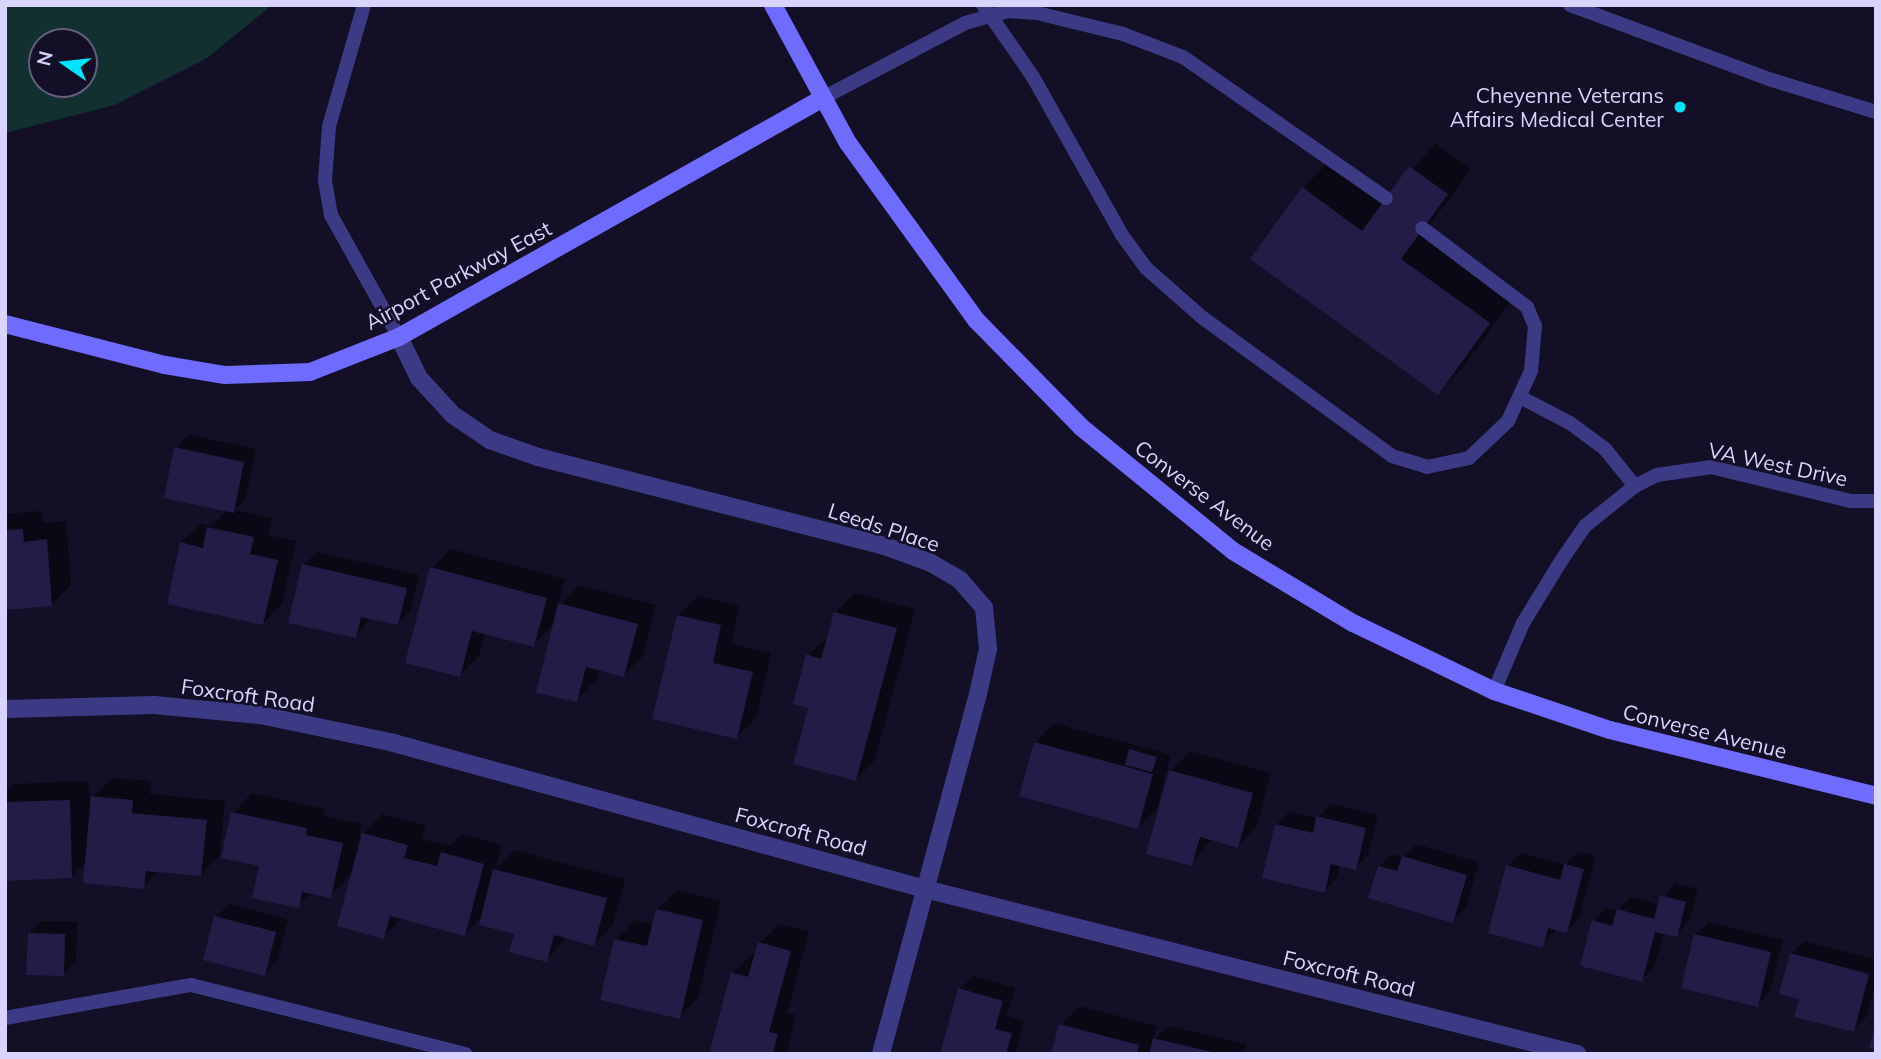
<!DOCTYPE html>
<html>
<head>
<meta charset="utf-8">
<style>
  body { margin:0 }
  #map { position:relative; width:1881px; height:1059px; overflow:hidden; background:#130f26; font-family:Mulish,sans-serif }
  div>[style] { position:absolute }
  .green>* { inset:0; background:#12302f }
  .shadow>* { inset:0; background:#0007 }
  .building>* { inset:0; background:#241b47 }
  .lane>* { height:14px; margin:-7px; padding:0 7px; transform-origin:7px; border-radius:7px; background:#3d3a85 }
  .street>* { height:18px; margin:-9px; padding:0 9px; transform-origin:9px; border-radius:9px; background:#3d3a85 }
  .secondary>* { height:18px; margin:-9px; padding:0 9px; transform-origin:9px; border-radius:9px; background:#6f6bff }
  .dots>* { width:19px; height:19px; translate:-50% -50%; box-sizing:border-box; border:4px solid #130f26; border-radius:50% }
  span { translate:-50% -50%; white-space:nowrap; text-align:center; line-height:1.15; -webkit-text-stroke:5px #130f26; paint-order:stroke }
  .poi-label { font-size:21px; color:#d9d4ff }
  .right { translate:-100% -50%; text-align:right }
  .street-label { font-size:21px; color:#d9d4ff }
  .frame { position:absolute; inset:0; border:7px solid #d9d4ff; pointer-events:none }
  .north { position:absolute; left:28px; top:28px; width:70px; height:70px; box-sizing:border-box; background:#130f26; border:2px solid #625e7d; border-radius:50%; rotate:284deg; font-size:19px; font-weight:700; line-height:28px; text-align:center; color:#d9d4ff }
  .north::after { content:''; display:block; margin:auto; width:24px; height:32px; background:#00e5ff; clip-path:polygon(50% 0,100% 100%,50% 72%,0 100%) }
</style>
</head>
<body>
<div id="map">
  <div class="green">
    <i style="clip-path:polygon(evenodd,5px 5px,272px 5px,207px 58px,115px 105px,5px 133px,5px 5px,42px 42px,84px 42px,84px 84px,42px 84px,42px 42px)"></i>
  </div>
  <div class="shadow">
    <i style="clip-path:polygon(1435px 143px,1471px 169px,1424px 233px,1513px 298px,1462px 369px,1437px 393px,1303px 188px,1328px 163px,1384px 204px)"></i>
    <i style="clip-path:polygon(189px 435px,256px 449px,246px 498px,234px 510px,272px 518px,268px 535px,296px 541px,282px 604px,263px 623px,181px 543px,200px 524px,211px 526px,227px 510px,176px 448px)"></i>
    <i style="clip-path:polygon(41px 511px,43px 523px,66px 521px,71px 585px,52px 604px,5px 608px,5px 514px)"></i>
    <i style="clip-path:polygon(451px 549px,565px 579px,558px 607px,579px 585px,656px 605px,643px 656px,624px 675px,599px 669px,596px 681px,576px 700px,555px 623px,533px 645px,485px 633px,479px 656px,460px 675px,432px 568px)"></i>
    <i style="clip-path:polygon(317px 552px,419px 575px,410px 611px,397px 624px,370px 617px,356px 637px,304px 565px)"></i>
    <i style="clip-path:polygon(855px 593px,915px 609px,875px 760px,856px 779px,811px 707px,808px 655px,829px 637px,835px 613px)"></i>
    <i style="clip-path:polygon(698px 596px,739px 606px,731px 644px,771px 653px,756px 718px,737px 737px,678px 616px)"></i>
    <i style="clip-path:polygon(1054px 723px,1171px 755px,1157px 808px,1138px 827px,1035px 742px)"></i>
    <i style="clip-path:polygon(1190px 751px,1271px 773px,1257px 826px,1238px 846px,1212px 839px,1191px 864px,1171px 771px)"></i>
    <i style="clip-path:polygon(112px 778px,151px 781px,150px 794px,225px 801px,220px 855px,201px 874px,160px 870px,143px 887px,87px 861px,72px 877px,5px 879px,5px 791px,12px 784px,88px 781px,92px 813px,93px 797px)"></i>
    <i style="clip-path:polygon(252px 793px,325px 809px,324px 816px,361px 824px,358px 853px,363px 834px,382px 814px,426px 826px,422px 839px,449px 846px,462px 834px,502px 845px,496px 869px,514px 850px,625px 879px,613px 925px,594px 944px,567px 937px,546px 960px,516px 933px,483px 915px,464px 934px,403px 918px,383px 937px,352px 874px,330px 896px,312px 892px,298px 906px,261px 865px,233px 813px)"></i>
    <i style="clip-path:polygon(1331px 804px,1378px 815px,1368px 855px,1355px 868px,1340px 865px,1337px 878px,1324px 891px,1276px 825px,1289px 812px,1317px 818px)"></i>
    <i style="clip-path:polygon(1416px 844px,1479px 862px,1466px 908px,1453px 921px,1379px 867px,1392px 854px,1404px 857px)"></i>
    <i style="clip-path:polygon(1579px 852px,1596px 856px,1579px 918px,1566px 931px,1556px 929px,1542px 946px,1508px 866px,1521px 853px,1565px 865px)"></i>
    <i style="clip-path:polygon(1675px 883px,1698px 889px,1689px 922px,1676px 935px,1664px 932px,1654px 967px,1641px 980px,1593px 921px,1606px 908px,1617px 911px,1631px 897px,1660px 905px)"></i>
    <i style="clip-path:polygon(677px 890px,721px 901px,698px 998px,679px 1017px,616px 940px,635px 920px,654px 925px,657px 910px)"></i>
    <i style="clip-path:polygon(229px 904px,288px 920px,277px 961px,264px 974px,216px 917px)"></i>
    <i style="clip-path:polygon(42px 921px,77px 922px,76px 961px,63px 974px,29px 934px)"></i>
    <i style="clip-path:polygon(1708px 922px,1783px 940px,1770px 992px,1757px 1005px,1695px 935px)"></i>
    <i style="clip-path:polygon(779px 924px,809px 932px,787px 1013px,796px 1015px,786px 1054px,711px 1054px,732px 973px,752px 954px,756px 955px,760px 943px)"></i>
    <i style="clip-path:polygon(1804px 941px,1876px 959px,1876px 982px,1866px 1017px,1853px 1030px,1801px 998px,1791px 954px)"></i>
    <i style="clip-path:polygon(973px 976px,1015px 988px,1007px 1016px,1024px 1021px,1015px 1054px,942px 1054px,960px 989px)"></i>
    <i style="clip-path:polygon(1080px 1006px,1157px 1026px,1153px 1041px,1168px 1026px,1246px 1044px,1244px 1054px,1053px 1054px,1061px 1025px)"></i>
    <i style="clip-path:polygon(1263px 1050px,1279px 1054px,1259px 1054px)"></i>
  </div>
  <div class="building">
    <i style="clip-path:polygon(1409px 166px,1448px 194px,1401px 259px,1490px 323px,1438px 395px,1250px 259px,1302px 187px,1362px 231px)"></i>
    <i style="clip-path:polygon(174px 447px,244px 462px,234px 513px,164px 498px)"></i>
    <i style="clip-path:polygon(207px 527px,254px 537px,250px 554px,278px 560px,263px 625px,167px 604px,180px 542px,203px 548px)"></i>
    <i style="clip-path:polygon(23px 529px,24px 542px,47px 539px,52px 606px,5px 610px,5px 530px)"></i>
    <i style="clip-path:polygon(302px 564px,407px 588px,398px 625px,361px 617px,356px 638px,288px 623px)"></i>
    <i style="clip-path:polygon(430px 567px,547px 598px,534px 647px,472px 631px,460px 677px,405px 663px)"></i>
    <i style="clip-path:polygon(558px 603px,638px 624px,624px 677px,586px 667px,577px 702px,536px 693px)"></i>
    <i style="clip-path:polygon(834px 612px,897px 628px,856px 781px,793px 764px,808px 708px,793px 704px,806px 654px,821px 659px)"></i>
    <i style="clip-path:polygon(677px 615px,721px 625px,713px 663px,753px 672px,737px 739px,652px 719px)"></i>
    <i style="clip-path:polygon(1034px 742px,1153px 774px,1138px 829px,1019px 796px)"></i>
    <i style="clip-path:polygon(1129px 749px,1157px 757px,1152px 772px,1125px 765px)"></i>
    <i style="clip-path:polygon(1169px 770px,1253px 793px,1238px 848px,1200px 837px,1192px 866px,1146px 854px)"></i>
    <i style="clip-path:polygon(91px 796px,133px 800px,132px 813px,207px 820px,201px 876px,146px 871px,144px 889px,83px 883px)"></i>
    <i style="clip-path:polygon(70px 800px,72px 878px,5px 881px,5px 802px)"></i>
    <i style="clip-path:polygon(231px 812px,307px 828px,306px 835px,343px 843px,331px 898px,302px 892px,299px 908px,252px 898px,259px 866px,221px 858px)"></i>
    <i style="clip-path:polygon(1316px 816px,1366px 828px,1356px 870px,1331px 864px,1325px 893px,1262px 878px,1275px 824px,1313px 833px)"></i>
    <i style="clip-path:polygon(362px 833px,408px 845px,404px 858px,437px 866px,441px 852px,484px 864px,465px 936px,390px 916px,384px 939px,337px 926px)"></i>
    <i style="clip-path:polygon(1402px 856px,1467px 875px,1453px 923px,1368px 898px,1378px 866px,1397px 871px)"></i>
    <i style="clip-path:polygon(1564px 864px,1584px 869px,1567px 933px,1548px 928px,1543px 948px,1488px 933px,1506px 865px,1560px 880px)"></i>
    <i style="clip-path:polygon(493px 869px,607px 898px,594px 946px,554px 935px,547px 962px,509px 952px,514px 934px,479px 925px)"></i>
    <i style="clip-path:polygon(1660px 895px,1686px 902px,1677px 937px,1655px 932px,1642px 982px,1580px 966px,1592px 920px,1612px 926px,1617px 909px,1654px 919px)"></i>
    <i style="clip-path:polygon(656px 909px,703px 920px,680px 1019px,600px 1000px,614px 939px,647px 946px)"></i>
    <i style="clip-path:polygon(214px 916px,276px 932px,265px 976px,203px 960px)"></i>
    <i style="clip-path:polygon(28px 933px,65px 934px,64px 976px,26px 975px)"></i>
    <i style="clip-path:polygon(1694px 934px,1771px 952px,1758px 1007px,1681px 988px)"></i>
    <i style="clip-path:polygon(758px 942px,791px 951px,769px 1032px,778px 1034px,773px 1054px,709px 1054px,731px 972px,748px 977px)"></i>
    <i style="clip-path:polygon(1790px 953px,1869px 974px,1854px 1032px,1794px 1017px,1799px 999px,1779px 994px)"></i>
    <i style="clip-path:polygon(958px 988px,1003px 1001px,995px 1029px,1012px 1033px,1006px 1054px,940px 1054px)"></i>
    <i style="clip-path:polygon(1059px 1024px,1139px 1045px,1137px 1054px,1051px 1054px)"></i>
    <i style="clip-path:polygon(1875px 1024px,1876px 1024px,1876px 1050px,1869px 1048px)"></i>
    <i style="clip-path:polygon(1153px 1038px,1216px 1053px,1216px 1054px,1149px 1054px)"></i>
  </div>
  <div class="lane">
    <i style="left:364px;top:5px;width:126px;rotate:106.1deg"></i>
    <i style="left:329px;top:126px;width:55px;rotate:94.2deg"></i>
    <i style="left:325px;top:181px;width:35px;rotate:80deg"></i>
    <i style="left:331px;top:215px;width:140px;rotate:60.9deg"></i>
    <i style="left:983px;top:5px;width:88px;rotate:55.2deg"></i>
    <i style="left:1033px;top:77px;width:181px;rotate:60.6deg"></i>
    <i style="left:1122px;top:235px;width:41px;rotate:54deg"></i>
    <i style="left:1146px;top:268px;width:76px;rotate:41.3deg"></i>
    <i style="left:1203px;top:318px;width:234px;rotate:36.1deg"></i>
    <i style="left:1392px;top:456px;width:37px;rotate:17deg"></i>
    <i style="left:1427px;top:467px;width:43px;rotate:-12.1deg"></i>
    <i style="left:1469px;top:458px;width:54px;rotate:-43.5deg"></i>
    <i style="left:1508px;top:421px;width:55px;rotate:-65.3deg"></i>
    <i style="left:1531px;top:371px;width:45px;rotate:-84.9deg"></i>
    <i style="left:1535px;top:326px;width:21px;rotate:-113deg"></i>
    <i style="left:1527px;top:307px;width:131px;rotate:-143deg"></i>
    <i style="left:1570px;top:5px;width:215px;rotate:20.4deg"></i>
    <i style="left:1772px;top:80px;width:109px;rotate:17.1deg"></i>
    <i style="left:821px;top:99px;width:163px;rotate:-27.8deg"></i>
    <i style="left:965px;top:23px;width:45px;rotate:-15.6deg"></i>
    <i style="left:1008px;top:11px;width:29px;rotate:4deg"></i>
    <i style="left:1037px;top:13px;width:89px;rotate:13.7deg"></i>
    <i style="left:1123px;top:34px;width:64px;rotate:21deg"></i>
    <i style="left:1183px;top:57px;width:247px;rotate:34.8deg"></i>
    <i style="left:1522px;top:398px;width:54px;rotate:27.5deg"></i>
    <i style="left:1570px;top:423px;width:44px;rotate:36.6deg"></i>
    <i style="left:1605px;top:449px;width:48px;rotate:51deg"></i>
    <i style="left:1494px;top:691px;width:74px;rotate:-66.9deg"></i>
    <i style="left:1523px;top:623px;width:73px;rotate:-58.5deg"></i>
    <i style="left:1561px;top:561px;width:42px;rotate:-55.6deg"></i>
    <i style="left:1585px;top:526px;width:64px;rotate:-38.7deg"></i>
    <i style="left:1635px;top:486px;width:25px;rotate:-27deg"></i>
    <i style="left:1657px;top:475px;width:55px;rotate:-8.4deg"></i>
    <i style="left:1711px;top:467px;width:143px;rotate:13.7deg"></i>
    <i style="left:1850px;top:501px;width:26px"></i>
    <i style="left:5px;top:1018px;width:189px;rotate:-10.1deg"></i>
    <i style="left:191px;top:985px;width:283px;rotate:14.1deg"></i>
  </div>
  <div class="street">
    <i style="left:399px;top:337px;width:46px;rotate:64deg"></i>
    <i style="left:419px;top:378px;width:50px;rotate:47.4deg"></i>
    <i style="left:453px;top:415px;width:45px;rotate:34deg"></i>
    <i style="left:490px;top:440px;width:51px;rotate:19.5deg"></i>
    <i style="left:538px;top:457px;width:358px;rotate:14.4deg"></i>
    <i style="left:885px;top:546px;width:49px;rotate:20.3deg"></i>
    <i style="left:931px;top:563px;width:34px;rotate:30deg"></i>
    <i style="left:960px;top:580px;width:37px;rotate:49deg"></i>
    <i style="left:984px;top:608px;width:41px;rotate:84.4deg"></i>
    <i style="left:988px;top:649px;width:46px;rotate:102.5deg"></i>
    <i style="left:978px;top:694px;width:373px;rotate:105.1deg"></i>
    <i style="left:5px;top:709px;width:149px;rotate:-1.5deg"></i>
    <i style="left:154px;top:705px;width:106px;rotate:5.4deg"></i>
    <i style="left:260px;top:715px;width:133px;rotate:11.7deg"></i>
    <i style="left:390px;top:742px;width:555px;rotate:15.36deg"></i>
    <i style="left:925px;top:889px;width:673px;rotate:14.2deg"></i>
  </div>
  <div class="secondary">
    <i style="left:773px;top:5px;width:157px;rotate:61.5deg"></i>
    <i style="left:848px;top:143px;width:220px;rotate:54.1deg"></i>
    <i style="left:977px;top:321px;width:148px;rotate:45.5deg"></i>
    <i style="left:1081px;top:427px;width:196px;rotate:39.2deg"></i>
    <i style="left:1233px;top:551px;width:140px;rotate:31deg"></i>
    <i style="left:1353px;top:623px;width:157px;rotate:25.7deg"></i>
    <i style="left:1494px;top:691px;width:122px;rotate:18.6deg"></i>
    <i style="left:1610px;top:730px;width:274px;rotate:13.9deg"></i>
    <i style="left:5px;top:324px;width:165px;rotate:14.4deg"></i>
    <i style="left:165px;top:365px;width:61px;rotate:9.5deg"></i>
    <i style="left:225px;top:375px;width:85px;rotate:-2deg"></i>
    <i style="left:310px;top:372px;width:96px;rotate:-21.5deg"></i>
    <i style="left:399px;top:337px;width:484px;rotate:-29.4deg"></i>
  </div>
  <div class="dots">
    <i style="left:1680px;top:107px;background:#00e5ff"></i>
  </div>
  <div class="poi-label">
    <span class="right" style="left:1664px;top:107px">Cheyenne Veterans<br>Affairs Medical Center</span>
  </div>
  <div class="street-label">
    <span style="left:458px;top:275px;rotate:-28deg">Airport Parkway East</span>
    <span style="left:1778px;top:464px;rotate:12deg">VA West Drive</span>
    <span style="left:1205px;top:495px;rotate:37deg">Converse Avenue</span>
    <span style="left:884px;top:527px;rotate:18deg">Leeds Place</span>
    <span style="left:248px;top:695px;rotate:8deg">Foxcroft Road</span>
    <span style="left:1705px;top:731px;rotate:14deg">Converse Avenue</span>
    <span style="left:801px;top:831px;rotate:15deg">Foxcroft Road</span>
    <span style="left:1349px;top:973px;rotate:14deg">Foxcroft Road</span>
  </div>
  <div class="frame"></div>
  <div class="north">N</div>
</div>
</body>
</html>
